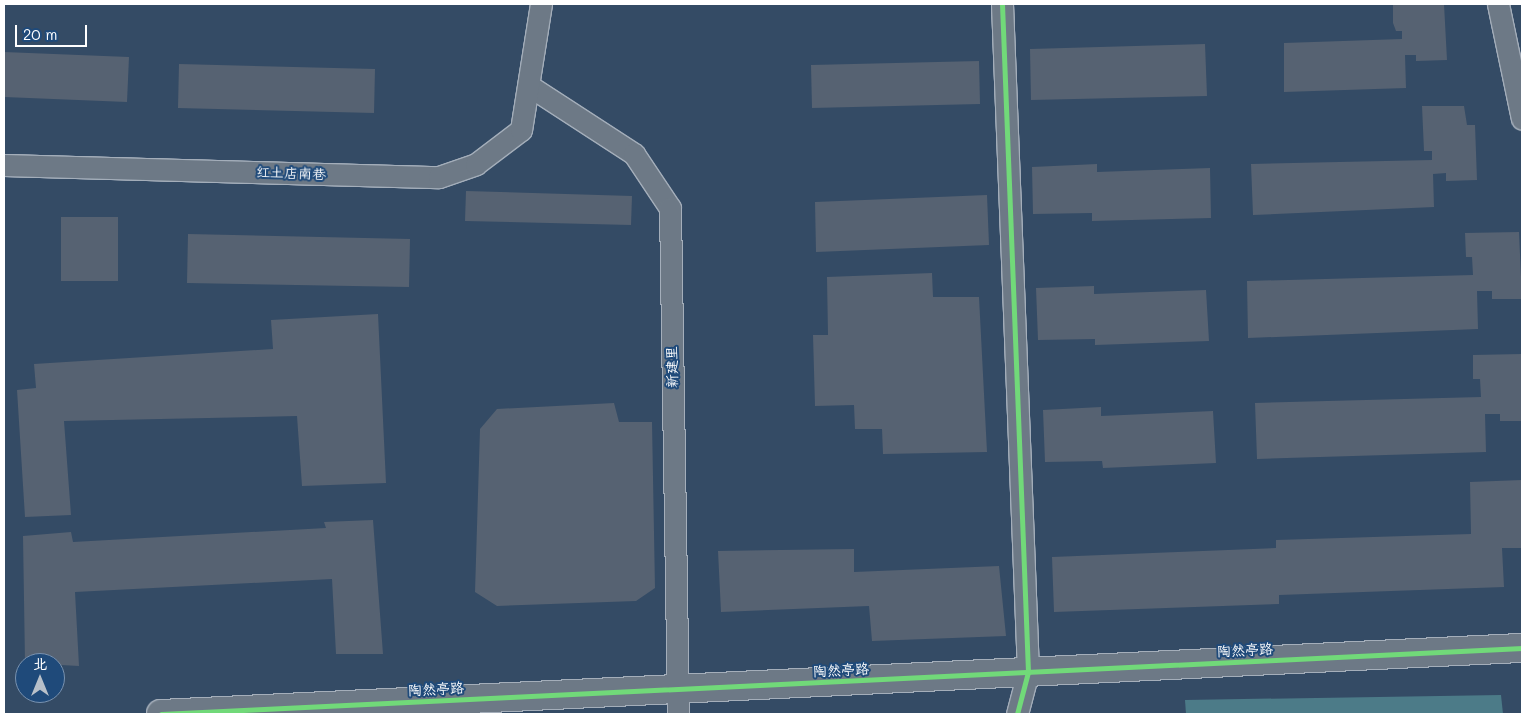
<!DOCTYPE html>
<html>
<head>
<meta charset="utf-8">
<style>
  body { margin:0 }
  #map { position:relative; width:1526px; height:718px; overflow:hidden; background:#344b65; font-family:Mali,"LXGW WenKai TC",sans-serif }
  div>[style] { position:absolute }
  .green>* { inset:0; background:#4c7b88 }
  .building>* { inset:0; background:#566272 }
  .roads { filter:drop-shadow(1px 0 #a4aeba) drop-shadow(-1px 0 #a4aeba) drop-shadow(0 1px #a4aeba) drop-shadow(0 -1px #a4aeba) }
  .minor>* { height:21px; margin:-10.5px; padding:0 10.5px; transform-origin:10.5px; border-radius:10.5px; background:#6d7986 }
  .secondary>* { height:28px; margin:-14px; padding:0 14px; transform-origin:14px; border-radius:14px; background:#6d7986 }
  .cycleway>* { height:5px; margin:-2.5px; padding:0 2.5px; transform-origin:2.5px; border-radius:2.5px; background:#71d979 }
  span { translate:-50% -50%; white-space:nowrap; text-align:center; line-height:1.15; -webkit-text-stroke:4px #1f4a7a; paint-order:stroke }
  .street-label { font-size:14px; color:#fff }
  .frame { position:absolute; inset:0; border:5px solid #fff; pointer-events:none }
  .north { position:absolute; left:15px; top:653px; width:50px; height:50px; box-sizing:border-box; background:#1f4a7a; border:1px solid #7992af; border-radius:50%; rotate:0deg; font-size:14px; font-weight:700; line-height:20px; text-align:center; color:#fff }
  .north::after { content:''; display:block; margin:auto; width:18px; height:22px; background:#b8c0c9; clip-path:polygon(50% 0,100% 100%,50% 72%,0 100%) }
  .scale { position:absolute; left:15px; top:25px; width:72px; height:22px; box-sizing:border-box; border:2px solid #fff; border-top:0; padding-left:6px; font-size:15px; line-height:18px; white-space:nowrap; color:#fff; -webkit-text-stroke:4px #1f4a7a; paint-order:stroke }
</style>
</head>
<body>
<div id="map">
  <div class="green">
    <i style="clip-path:polygon(1501px 695px,1503px 714px,1186px 714px,1185px 700px)"></i>
  </div>
  <div class="building">
    <i style="clip-path:polygon(1393px 4px,1444px 4px,1447px 60px,1416px 61px,1416px 55px,1405px 55px,1406px 88px,1284px 92px,1284px 43px,1402px 39px,1402px 31px,1396px 31px,1393px 23px)"></i>
    <i style="clip-path:polygon(1205px 44px,1207px 96px,1031px 100px,1030px 49px)"></i>
    <i style="clip-path:polygon(4px 52px,129px 57px,127px 102px,4px 97px)"></i>
    <i style="clip-path:polygon(979px 61px,980px 104px,812px 108px,811px 65px)"></i>
    <i style="clip-path:polygon(179px 64px,375px 69px,374px 113px,178px 108px)"></i>
    <i style="clip-path:polygon(1422px 106px,1464px 106px,1467px 125px,1475px 125px,1477px 180px,1446px 181px,1446px 173px,1433px 174px,1434px 207px,1253px 215px,1251px 164px,1432px 160px,1432px 151px,1424px 151px)"></i>
    <i style="clip-path:polygon(1097px 164px,1097px 172px,1210px 168px,1211px 218px,1092px 221px,1092px 213px,1033px 214px,1032px 167px)"></i>
    <i style="clip-path:polygon(466px 191px,632px 196px,631px 225px,465px 221px)"></i>
    <i style="clip-path:polygon(987px 195px,989px 245px,816px 252px,815px 202px)"></i>
    <i style="clip-path:polygon(61px 217px,118px 217px,118px 281px,61px 281px)"></i>
    <i style="clip-path:polygon(1519px 232px,1522px 299px,1492px 299px,1492px 291px,1477px 291px,1478px 329px,1248px 338px,1247px 281px,1473px 275px,1472px 257px,1466px 257px,1465px 233px)"></i>
    <i style="clip-path:polygon(188px 234px,410px 239px,409px 287px,187px 283px)"></i>
    <i style="clip-path:polygon(932px 273px,933px 297px,979px 297px,987px 452px,883px 454px,882px 429px,855px 429px,854px 405px,815px 406px,813px 335px,828px 335px,827px 277px)"></i>
    <i style="clip-path:polygon(1094px 286px,1094px 294px,1206px 290px,1209px 341px,1095px 345px,1095px 339px,1038px 340px,1036px 288px)"></i>
    <i style="clip-path:polygon(378px 314px,386px 483px,302px 486px,297px 416px,64px 421px,71px 515px,25px 517px,17px 390px,36px 388px,34px 364px,273px 349px,271px 320px)"></i>
    <i style="clip-path:polygon(1522px 354px,1522px 421px,1500px 421px,1500px 414px,1485px 414px,1486px 452px,1257px 459px,1255px 403px,1481px 397px,1480px 379px,1473px 379px,1473px 355px)"></i>
    <i style="clip-path:polygon(614px 403px,619px 422px,652px 422px,655px 588px,636px 601px,497px 606px,475px 592px,480px 429px,497px 409px)"></i>
    <i style="clip-path:polygon(1101px 407px,1101px 416px,1213px 411px,1216px 463px,1103px 468px,1102px 461px,1045px 462px,1043px 410px)"></i>
    <i style="clip-path:polygon(1522px 480px,1522px 548px,1502px 548px,1504px 587px,1279px 595px,1279px 604px,1054px 612px,1052px 557px,1276px 548px,1276px 540px,1471px 534px,1470px 482px)"></i>
    <i style="clip-path:polygon(373px 520px,383px 654px,336px 654px,332px 579px,75px 592px,79px 666px,25px 663px,23px 536px,71px 532px,73px 542px,326px 528px,324px 522px)"></i>
    <i style="clip-path:polygon(854px 549px,854px 572px,999px 566px,1006px 636px,872px 641px,869px 606px,721px 612px,718px 551px)"></i>
  </div>
  <div class="roads">
    <div class="minor">
      <i style="left:1002px;top:4px;width:669px;rotate:87.77deg"></i>
      <i style="left:1028px;top:672px;width:43px;rotate:104.7deg"></i>
      <i style="left:1498px;top:4px;width:117px;rotate:78.2deg"></i>
      <i style="left:531px;top:87px;width:123px;rotate:33deg"></i>
      <i style="left:634px;top:154px;width:65px;rotate:56.3deg"></i>
      <i style="left:670px;top:208px;width:506px;rotate:89.09deg"></i>
      <i style="left:4px;top:165px;width:435px;rotate:1.6deg"></i>
      <i style="left:439px;top:177px;width:39px;rotate:-19deg"></i>
      <i style="left:476px;top:164px;width:56px;rotate:-37.1deg"></i>
      <i style="left:521px;top:130px;width:128px;rotate:-81deg"></i>
    </div>
    <div class="secondary">
      <i style="left:161px;top:714px;width:1363px;rotate:-2.78deg"></i>
    </div>
  </div>
  <div class="cycleway">
    <i style="left:1002px;top:4px;width:669px;rotate:87.77deg"></i>
    <i style="left:1028px;top:672px;width:43px;rotate:104.7deg"></i>
    <i style="left:161px;top:714px;width:1363px;rotate:-2.78deg"></i>
  </div>
  <div class="street-label">
    <span style="left:291px;top:173px;rotate:2deg">红土店南巷</span>
    <span style="left:672px;top:367px;rotate:-91deg">新建里</span>
    <span style="left:1245px;top:650px;rotate:-3deg">陶然亭路</span>
    <span style="left:841px;top:670px;rotate:-3deg">陶然亭路</span>
    <span style="left:436px;top:689px;rotate:-3deg">陶然亭路</span>
  </div>
  <div class="frame"></div>
  <div class="north">北</div>
  <div class="scale">20 m</div>
</div>
</body>
</html>
